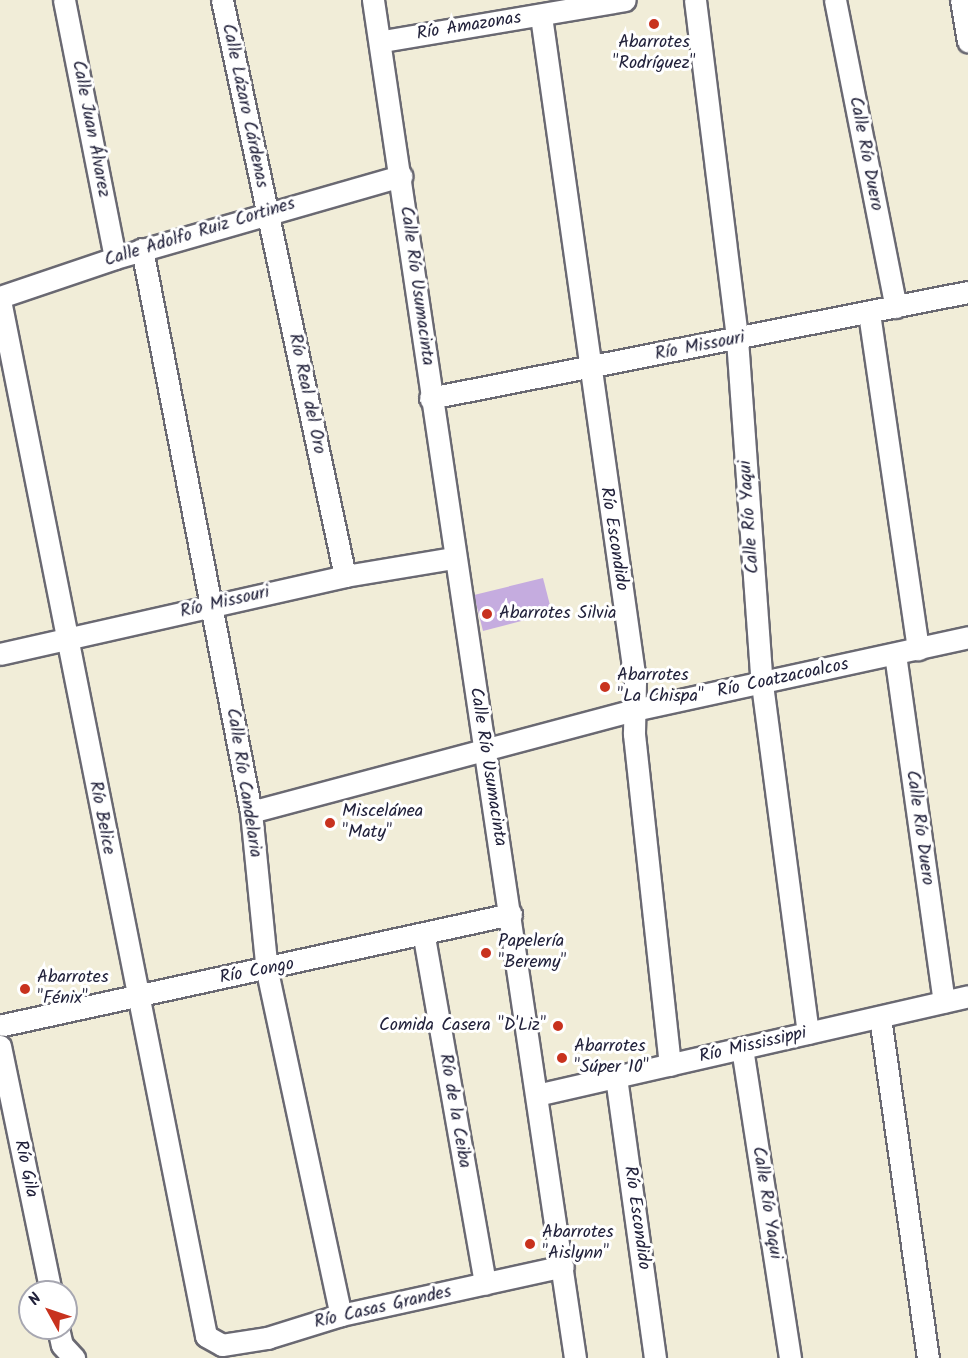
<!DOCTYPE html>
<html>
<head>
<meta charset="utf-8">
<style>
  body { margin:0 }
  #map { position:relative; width:968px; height:1358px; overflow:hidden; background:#f1edd8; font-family:Kalam,sans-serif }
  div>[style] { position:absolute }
  .building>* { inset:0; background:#c5acdf }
  .roads { filter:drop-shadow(2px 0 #6a6972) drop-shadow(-2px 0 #6a6972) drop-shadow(0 2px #6a6972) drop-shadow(0 -2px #6a6972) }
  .street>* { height:21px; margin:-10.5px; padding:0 10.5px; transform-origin:10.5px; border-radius:10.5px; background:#fff }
  .dots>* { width:16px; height:16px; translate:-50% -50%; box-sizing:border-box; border:3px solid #fff; border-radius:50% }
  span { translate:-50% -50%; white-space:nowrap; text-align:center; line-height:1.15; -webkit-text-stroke:6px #fff; paint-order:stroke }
  .street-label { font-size:18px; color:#22223b }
  .poi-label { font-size:18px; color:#22223b }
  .left { translate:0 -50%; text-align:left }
  .right { translate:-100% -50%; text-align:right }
  .north { position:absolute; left:18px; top:1280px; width:60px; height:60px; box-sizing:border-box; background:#fff; border:2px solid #a7a7b1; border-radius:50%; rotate:310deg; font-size:16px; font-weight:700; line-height:24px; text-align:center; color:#22223b }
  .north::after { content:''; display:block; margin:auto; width:21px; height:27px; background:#c8321e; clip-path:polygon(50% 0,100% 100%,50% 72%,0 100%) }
</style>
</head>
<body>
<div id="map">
  <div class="building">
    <i style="clip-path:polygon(543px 578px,552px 613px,483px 631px,474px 595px)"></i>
  </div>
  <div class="roads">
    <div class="street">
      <i style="left:64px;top:0;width:263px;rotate:78.8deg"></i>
      <i style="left:222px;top:0;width:589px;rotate:77.95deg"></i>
      <i style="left:373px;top:0;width:1373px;rotate:81.54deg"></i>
      <i style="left:695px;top:0;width:342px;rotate:82.9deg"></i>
      <i style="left:737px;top:339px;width:346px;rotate:85.9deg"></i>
      <i style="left:762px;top:684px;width:352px;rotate:82.5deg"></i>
      <i style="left:835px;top:0;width:313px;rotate:78.8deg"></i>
      <i style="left:961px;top:0;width:42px;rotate:80.3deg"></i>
      <i style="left:541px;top:16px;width:672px;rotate:81.95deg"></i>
      <i style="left:635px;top:681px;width:53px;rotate:91.1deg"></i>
      <i style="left:634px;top:734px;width:333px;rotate:83.8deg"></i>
      <i style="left:383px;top:41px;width:245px;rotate:-9.6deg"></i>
      <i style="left:142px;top:249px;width:573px;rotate:79.04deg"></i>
      <i style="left:251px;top:812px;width:160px;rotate:84.3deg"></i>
      <i style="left:267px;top:971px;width:352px;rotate:77.9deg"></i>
      <i style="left:0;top:297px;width:121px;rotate:-18.7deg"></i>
      <i style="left:115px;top:258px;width:298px;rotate:-16deg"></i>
      <i style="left:0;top:300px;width:1056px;rotate:78.75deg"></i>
      <i style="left:206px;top:1336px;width:18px;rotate:29deg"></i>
      <i style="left:222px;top:1345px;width:46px;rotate:-8.8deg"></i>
      <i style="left:267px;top:1338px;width:77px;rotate:-17.3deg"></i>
      <i style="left:341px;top:1315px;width:227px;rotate:-12.4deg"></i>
      <i style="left:869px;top:313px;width:340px;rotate:81.7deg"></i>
      <i style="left:430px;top:398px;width:548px;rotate:-11.15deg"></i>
      <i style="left:0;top:654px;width:354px;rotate:-12.7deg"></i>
      <i style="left:345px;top:576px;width:109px;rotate:-9.5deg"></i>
      <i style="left:895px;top:654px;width:351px;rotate:82deg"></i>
      <i style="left:251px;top:812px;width:396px;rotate:-14.9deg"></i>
      <i style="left:634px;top:710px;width:342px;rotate:-12.3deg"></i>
      <i style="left:424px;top:937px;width:352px;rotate:80deg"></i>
      <i style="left:880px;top:1017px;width:344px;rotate:82deg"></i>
      <i style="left:3px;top:1025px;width:520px;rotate:-12.33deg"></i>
      <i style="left:0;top:1046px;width:251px;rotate:78.3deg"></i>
      <i style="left:742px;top:1048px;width:314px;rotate:81.2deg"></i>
      <i style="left:616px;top:1077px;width:284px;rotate:82.1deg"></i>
      <i style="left:537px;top:1095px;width:442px;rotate:-12.9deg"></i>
      <i style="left:58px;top:1328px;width:17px;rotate:77deg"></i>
      <i style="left:62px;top:1345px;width:18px;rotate:47deg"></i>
    </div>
  </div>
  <div class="dots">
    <i style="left:654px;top:24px;background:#c8321e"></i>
    <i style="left:487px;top:614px;background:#c8321e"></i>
    <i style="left:605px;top:687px;background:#c8321e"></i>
    <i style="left:330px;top:823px;background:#c8321e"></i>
    <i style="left:486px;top:953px;background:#c8321e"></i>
    <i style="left:25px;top:989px;background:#c8321e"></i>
    <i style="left:558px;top:1026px;background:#c8321e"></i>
    <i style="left:562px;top:1058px;background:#c8321e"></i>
    <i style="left:530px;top:1244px;background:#c8321e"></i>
  </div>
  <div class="street-label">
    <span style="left:469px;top:27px;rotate:-9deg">Río Amazonas</span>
    <span style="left:244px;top:106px;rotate:78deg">Calle Lázaro Cárdenas</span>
    <span style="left:90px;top:129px;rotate:79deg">Calle Juan Álvarez</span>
    <span style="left:865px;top:154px;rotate:79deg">Calle Río Duero</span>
    <span style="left:200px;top:233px;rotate:-17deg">Calle Adolfo Ruiz Cortines</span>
    <span style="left:416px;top:286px;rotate:82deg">Calle Río Usumacinta</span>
    <span style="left:700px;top:347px;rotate:-11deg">Río Missouri</span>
    <span style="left:306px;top:394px;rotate:78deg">Río Real del Oro</span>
    <span style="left:750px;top:517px;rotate:-94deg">Calle Río Yaqui</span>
    <span style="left:613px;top:539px;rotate:81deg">Río Escondido</span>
    <span style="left:225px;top:603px;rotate:-13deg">Río Missouri</span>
    <span style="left:783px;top:679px;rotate:-12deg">Río Coatzacoalcos</span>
    <span style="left:487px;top:767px;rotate:81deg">Calle Río Usumacinta</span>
    <span style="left:243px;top:783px;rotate:81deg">Calle Río Candelaria</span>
    <span style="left:101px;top:818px;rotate:79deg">Río Belice</span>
    <span style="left:919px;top:828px;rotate:82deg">Calle Río Duero</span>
    <span style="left:257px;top:972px;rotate:-11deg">Río Congo</span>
    <span style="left:753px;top:1046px;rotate:-13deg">Río Mississippi</span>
    <span style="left:454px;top:1111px;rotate:80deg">Río de la Ceiba</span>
    <span style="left:25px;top:1169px;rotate:78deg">Río Gila</span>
    <span style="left:766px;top:1203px;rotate:81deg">Calle Río Yaqui</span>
    <span style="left:636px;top:1218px;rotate:82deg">Río Escondido</span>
    <span style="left:383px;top:1308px;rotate:-13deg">Río Casas Grandes</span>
  </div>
  <div class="poi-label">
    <span style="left:654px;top:54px">Abarrotes<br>"Rodríguez"</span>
    <span class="left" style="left:499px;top:614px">Abarrotes Silvia</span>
    <span class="left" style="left:617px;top:687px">Abarrotes<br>"La Chispa"</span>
    <span class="left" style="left:342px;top:823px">Miscelánea<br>"Maty"</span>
    <span class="left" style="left:498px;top:953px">Papelería<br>"Beremy"</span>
    <span class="left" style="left:37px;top:989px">Abarrotes<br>"Fénix"</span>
    <span class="right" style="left:546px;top:1026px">Comida Casera "D'Liz"</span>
    <span class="left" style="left:574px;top:1058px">Abarrotes<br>"Súper 10"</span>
    <span class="left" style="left:542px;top:1244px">Abarrotes<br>"Aislynn"</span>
  </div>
  <div class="north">N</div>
</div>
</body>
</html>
